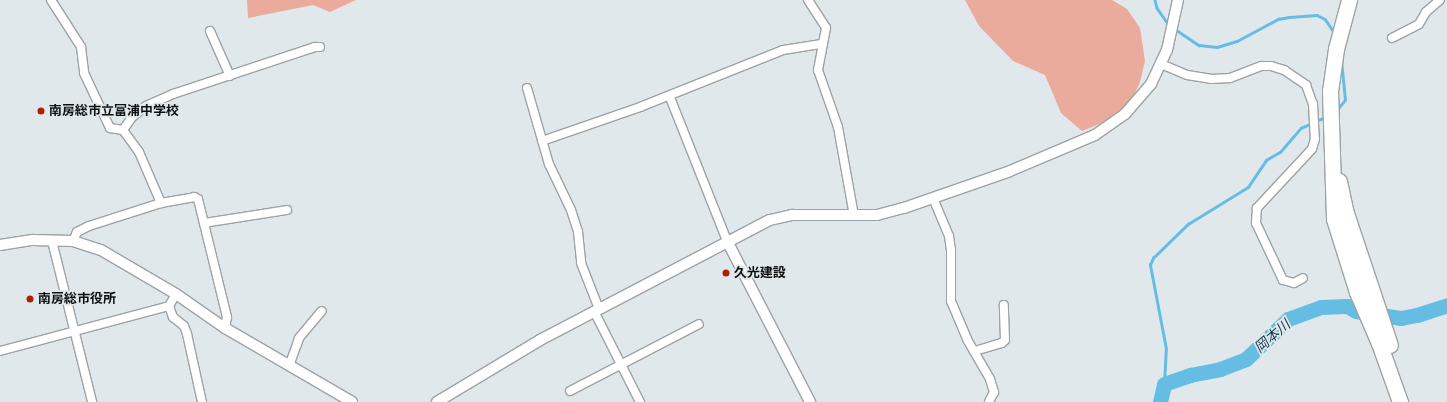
<!DOCTYPE html>
<html>
<head>
<meta charset="utf-8">
<style>
  body { margin:0 }
  #map { position:relative; width:1447px; height:402px; overflow:hidden; background:#e1e8ec; font-family:Helvetica,"Noto Sans JP",sans-serif }
  div>[style] { position:absolute }
  .green>* { inset:0; background:#eaaa9c }
  .stream>* { height:2.5px; margin:-1.25px; padding:0 1.25px; transform-origin:1.25px; border-radius:1.25px; background:#66bde3 }
  .river>* { height:15px; margin:-7.5px; padding:0 7.5px; transform-origin:7.5px; border-radius:7.5px; background:#66bde3 }
  .roads { filter:drop-shadow(1px 0 #9ca3a6) drop-shadow(-1px 0 #9ca3a6) drop-shadow(0 1px #9ca3a6) drop-shadow(0 -1px #9ca3a6) }
  .minor>* { height:8px; margin:-4px; padding:0 4px; transform-origin:4px; border-radius:4px; background:#fff }
  .tertiary>* { height:10px; margin:-5px; padding:0 5px; transform-origin:5px; border-radius:5px; background:#fff }
  .motorway>* { height:15px; margin:-7.5px; padding:0 7.5px; transform-origin:7.5px; border-radius:7.5px; background:#fff }
  .dots>* { width:11px; height:11px; translate:-50% -50%; box-sizing:border-box; border:2px solid #e1e8ec; border-radius:50% }
  span { translate:-50% -50%; white-space:nowrap; text-align:center; line-height:1.15; -webkit-text-stroke:3.5px #e1e8ec; paint-order:stroke }
  .poi-label { font-size:13px; color:#0e1112; font-weight:700 }
  .left { translate:0 -50%; text-align:left }
  .water-label { font-size:14px; color:#123a4a; font-style:italic }
</style>
</head>
<body>
<div id="map">
  <div class="green">
    <i style="clip-path:polygon(247px 0,356px 0,330px 12px,313px 5px,248px 18px)"></i>
    <i style="clip-path:polygon(965px 0,1112px 0,1127px 9px,1140px 28px,1145px 61px,1140px 82px,1125px 114px,1082px 131px,1061px 113px,1045px 75px,1013px 61px,979px 26px)"></i>
  </div>
  <div class="stream">
    <i style="left:1155px;top:0;width:8px;rotate:76deg"></i>
    <i style="left:1157px;top:8px;width:21px;rotate:55deg"></i>
    <i style="left:1175px;top:29px;width:29px;rotate:34deg"></i>
    <i style="left:1199px;top:45px;width:18px;rotate:6deg"></i>
    <i style="left:1217px;top:47px;width:21px;rotate:-17deg"></i>
    <i style="left:1237px;top:41px;width:47px;rotate:-28.2deg"></i>
    <i style="left:1278px;top:19px;width:11px;rotate:-10deg"></i>
    <i style="left:1289px;top:17px;width:28px;rotate:-4deg"></i>
    <i style="left:1317px;top:15px;width:9px;rotate:27deg"></i>
    <i style="left:1325px;top:19px;width:16px;rotate:55deg"></i>
    <i style="left:1336px;top:111px;width:14px;rotate:-51deg"></i>
    <i style="left:1345px;top:100px;width:40px;rotate:-95.7deg"></i>
    <i style="left:1316px;top:121px;width:11px;rotate:-22deg"></i>
    <i style="left:1164px;top:384px;width:35px;rotate:-87deg"></i>
    <i style="left:1166px;top:349px;width:86px;rotate:-100.8deg"></i>
    <i style="left:1150px;top:265px;width:8px;rotate:-67deg"></i>
    <i style="left:1153px;top:258px;width:49px;rotate:-44.2deg"></i>
    <i style="left:1188px;top:224px;width:70px;rotate:-31.7deg"></i>
    <i style="left:1248px;top:187px;width:32px;rotate:-56deg"></i>
    <i style="left:1266px;top:160px;width:16px;rotate:-30deg"></i>
    <i style="left:1280px;top:152px;width:32px;rotate:-49deg"></i>
    <i style="left:1301px;top:128px;width:12px;rotate:-24deg"></i>
  </div>
  <div class="river">
    <i style="left:1160px;top:402px;width:18px;rotate:-77deg"></i>
    <i style="left:1164px;top:384px;width:28px;rotate:-19deg"></i>
    <i style="left:1190px;top:375px;width:31px;rotate:-11deg"></i>
    <i style="left:1220px;top:369px;width:28px;rotate:-21deg"></i>
    <i style="left:1246px;top:359px;width:58px;rotate:-43.6deg"></i>
    <i style="left:1288px;top:319px;width:35px;rotate:-20deg"></i>
    <i style="left:1321px;top:307px;width:26px;rotate:-2deg"></i>
    <i style="left:1347px;top:306px;width:10px;rotate:29deg"></i>
    <i style="left:1356px;top:311px;width:46px;rotate:8.8deg"></i>
    <i style="left:1401px;top:318px;width:16px;rotate:-11deg"></i>
    <i style="left:1417px;top:315px;width:32px;rotate:-18deg"></i>
  </div>
  <div class="roads">
    <div class="minor">
      <i style="left:51px;top:0;width:56px;rotate:57.4deg"></i>
      <i style="left:81px;top:47px;width:26px;rotate:83deg"></i>
      <i style="left:84px;top:73px;width:61px;rotate:64.7deg"></i>
      <i style="left:110px;top:128px;width:13px;rotate:9deg"></i>
      <i style="left:123px;top:130px;width:27px;rotate:54deg"></i>
      <i style="left:139px;top:152px;width:56px;rotate:66.7deg"></i>
      <i style="left:808px;top:0;width:33px;rotate:57deg"></i>
      <i style="left:826px;top:28px;width:43px;rotate:100.8deg"></i>
      <i style="left:818px;top:70px;width:60px;rotate:70.7deg"></i>
      <i style="left:838px;top:127px;width:90px;rotate:79.8deg"></i>
      <i style="left:210px;top:31px;width:49px;rotate:66deg"></i>
      <i style="left:1392px;top:38px;width:30px;rotate:-27deg"></i>
      <i style="left:1419px;top:24px;width:14px;rotate:-60deg"></i>
      <i style="left:1426px;top:12px;width:18px;rotate:-41deg"></i>
      <i style="left:1161px;top:64px;width:28px;rotate:23deg"></i>
      <i style="left:1187px;top:75px;width:24px;rotate:9deg"></i>
      <i style="left:1211px;top:79px;width:19px;rotate:-3deg"></i>
      <i style="left:1230px;top:78px;width:34px;rotate:-21deg"></i>
      <i style="left:1262px;top:66px;width:9px"></i>
      <i style="left:1271px;top:66px;width:14px;rotate:17deg"></i>
      <i style="left:1284px;top:70px;width:27px;rotate:34deg"></i>
      <i style="left:1306px;top:85px;width:20px;rotate:70deg"></i>
      <i style="left:1313px;top:104px;width:35px;rotate:87deg"></i>
      <i style="left:1315px;top:139px;width:10px;rotate:107deg"></i>
      <i style="left:1312px;top:149px;width:81px;rotate:133deg"></i>
      <i style="left:1257px;top:208px;width:15px;rotate:94deg"></i>
      <i style="left:1256px;top:223px;width:63px;rotate:64.7deg"></i>
      <i style="left:1283px;top:280px;width:11px;rotate:15deg"></i>
      <i style="left:1294px;top:283px;width:10px;rotate:-29deg"></i>
      <i style="left:527px;top:88px;width:79px;rotate:73.9deg"></i>
      <i style="left:549px;top:164px;width:51px;rotate:64.4deg"></i>
      <i style="left:571px;top:210px;width:23px;rotate:72deg"></i>
      <i style="left:578px;top:232px;width:31px;rotate:84deg"></i>
      <i style="left:581px;top:263px;width:49px;rotate:68.6deg"></i>
      <i style="left:671px;top:100px;width:152px;rotate:68.3deg"></i>
      <i style="left:123px;top:130px;width:16px;rotate:-55deg"></i>
      <i style="left:132px;top:117px;width:18px;rotate:-38deg"></i>
      <i style="left:146px;top:106px;width:30px;rotate:-24deg"></i>
      <i style="left:173px;top:94px;width:150px;rotate:-18.3deg"></i>
      <i style="left:315px;top:47px;width:5px"></i>
      <i style="left:542px;top:141px;width:104px;rotate:-19.1deg"></i>
      <i style="left:640px;top:107px;width:154px;rotate:-21.7deg"></i>
      <i style="left:783px;top:50px;width:39px;rotate:-9deg"></i>
      <i style="left:933px;top:198px;width:41px;rotate:67.2deg"></i>
      <i style="left:949px;top:236px;width:14px;rotate:82deg"></i>
      <i style="left:951px;top:250px;width:51px;rotate:90deg"></i>
      <i style="left:951px;top:301px;width:43px;rotate:67deg"></i>
      <i style="left:968px;top:341px;width:44px;rotate:59.9deg"></i>
      <i style="left:990px;top:379px;width:14px;rotate:73deg"></i>
      <i style="left:994px;top:392px;width:11px;rotate:117deg"></i>
      <i style="left:204px;top:223px;width:84px;rotate:-8.9deg"></i>
      <i style="left:52px;top:241px;width:166px;rotate:76deg"></i>
      <i style="left:73px;top:241px;width:10px;rotate:-66deg"></i>
      <i style="left:77px;top:232px;width:13px;rotate:-27deg"></i>
      <i style="left:89px;top:226px;width:76px;rotate:-17.7deg"></i>
      <i style="left:161px;top:203px;width:34px;rotate:-10deg"></i>
      <i style="left:194px;top:197px;width:4px;rotate:27deg"></i>
      <i style="left:198px;top:199px;width:122px;rotate:76.2deg"></i>
      <i style="left:227px;top:317px;width:11px;rotate:100deg"></i>
      <i style="left:169px;top:306px;width:12px;rotate:70deg"></i>
      <i style="left:173px;top:317px;width:14px;rotate:39deg"></i>
      <i style="left:184px;top:326px;width:9px;rotate:69deg"></i>
      <i style="left:187px;top:334px;width:70px;rotate:77.6deg"></i>
      <i style="left:594px;top:311px;width:102px;rotate:63.2deg"></i>
      <i style="left:0;top:351px;width:175px;rotate:-14.9deg"></i>
      <i style="left:169px;top:306px;width:14px;rotate:-60deg"></i>
      <i style="left:975px;top:351px;width:28px;rotate:-17deg"></i>
      <i style="left:1002px;top:343px;width:4px;rotate:-45deg"></i>
      <i style="left:1005px;top:340px;width:35px;rotate:-92deg"></i>
      <i style="left:289px;top:366px;width:30px;rotate:-70deg"></i>
      <i style="left:299px;top:338px;width:35px;rotate:-50deg"></i>
      <i style="left:570px;top:391px;width:145px;rotate:-27.4deg"></i>
    </div>
    <div class="tertiary">
      <i style="left:727px;top:241px;width:181px;rotate:62.7deg"></i>
      <i style="left:0;top:245px;width:33px;rotate:-9deg"></i>
      <i style="left:33px;top:240px;width:40px;rotate:1.4deg"></i>
      <i style="left:73px;top:241px;width:29px;rotate:18deg"></i>
      <i style="left:101px;top:250px;width:87px;rotate:30.4deg"></i>
      <i style="left:176px;top:294px;width:60px;rotate:34.8deg"></i>
      <i style="left:225px;top:328px;width:147px;rotate:30.2deg"></i>
      <i style="left:437px;top:402px;width:120px;rotate:-31deg"></i>
      <i style="left:540px;top:340px;width:259px;rotate:-27.6deg"></i>
      <i style="left:770px;top:220px;width:23px;rotate:-13deg"></i>
      <i style="left:792px;top:215px;width:85px"></i>
      <i style="left:877px;top:215px;width:28px;rotate:-15deg"></i>
      <i style="left:904px;top:208px;width:112px;rotate:-19.2deg"></i>
      <i style="left:1010px;top:171px;width:92px;rotate:-23deg"></i>
      <i style="left:1095px;top:135px;width:37px;rotate:-35deg"></i>
      <i style="left:1125px;top:114px;width:40px;rotate:-49deg"></i>
      <i style="left:1151px;top:84px;width:38px;rotate:-65deg"></i>
      <i style="left:1167px;top:50px;width:51px;rotate:-77.6deg"></i>
    </div>
    <div class="motorway">
      <i style="left:1349px;top:0;width:51px;rotate:104.9deg"></i>
      <i style="left:1336px;top:49px;width:42px;rotate:98.1deg"></i>
      <i style="left:1330px;top:91px;width:128px;rotate:88.2deg"></i>
      <i style="left:1334px;top:219px;width:77px;rotate:72.5deg"></i>
      <i style="left:1357px;top:292px;width:56px;rotate:66.7deg"></i>
      <i style="left:1379px;top:343px;width:63px;rotate:70.4deg"></i>
      <i style="left:1339px;top:181px;width:33px;rotate:78deg"></i>
      <i style="left:1346px;top:213px;width:139px;rotate:71.6deg"></i>
    </div>
  </div>
  <div class="dots">
    <i style="left:41px;top:111px;background:#ad2000"></i>
    <i style="left:726px;top:273px;background:#ad2000"></i>
    <i style="left:30px;top:299px;background:#ad2000"></i>
  </div>
  <div class="poi-label">
    <span class="left" style="left:49px;top:111px">南房総市立富浦中学校</span>
    <span class="left" style="left:734px;top:273px">久光建設</span>
    <span class="left" style="left:38px;top:299px">南房総市役所</span>
  </div>
  <div class="water-label">
    <span style="left:1272px;top:336px;rotate:-41deg">岡本川</span>
  </div>
</div>
</body>
</html>
